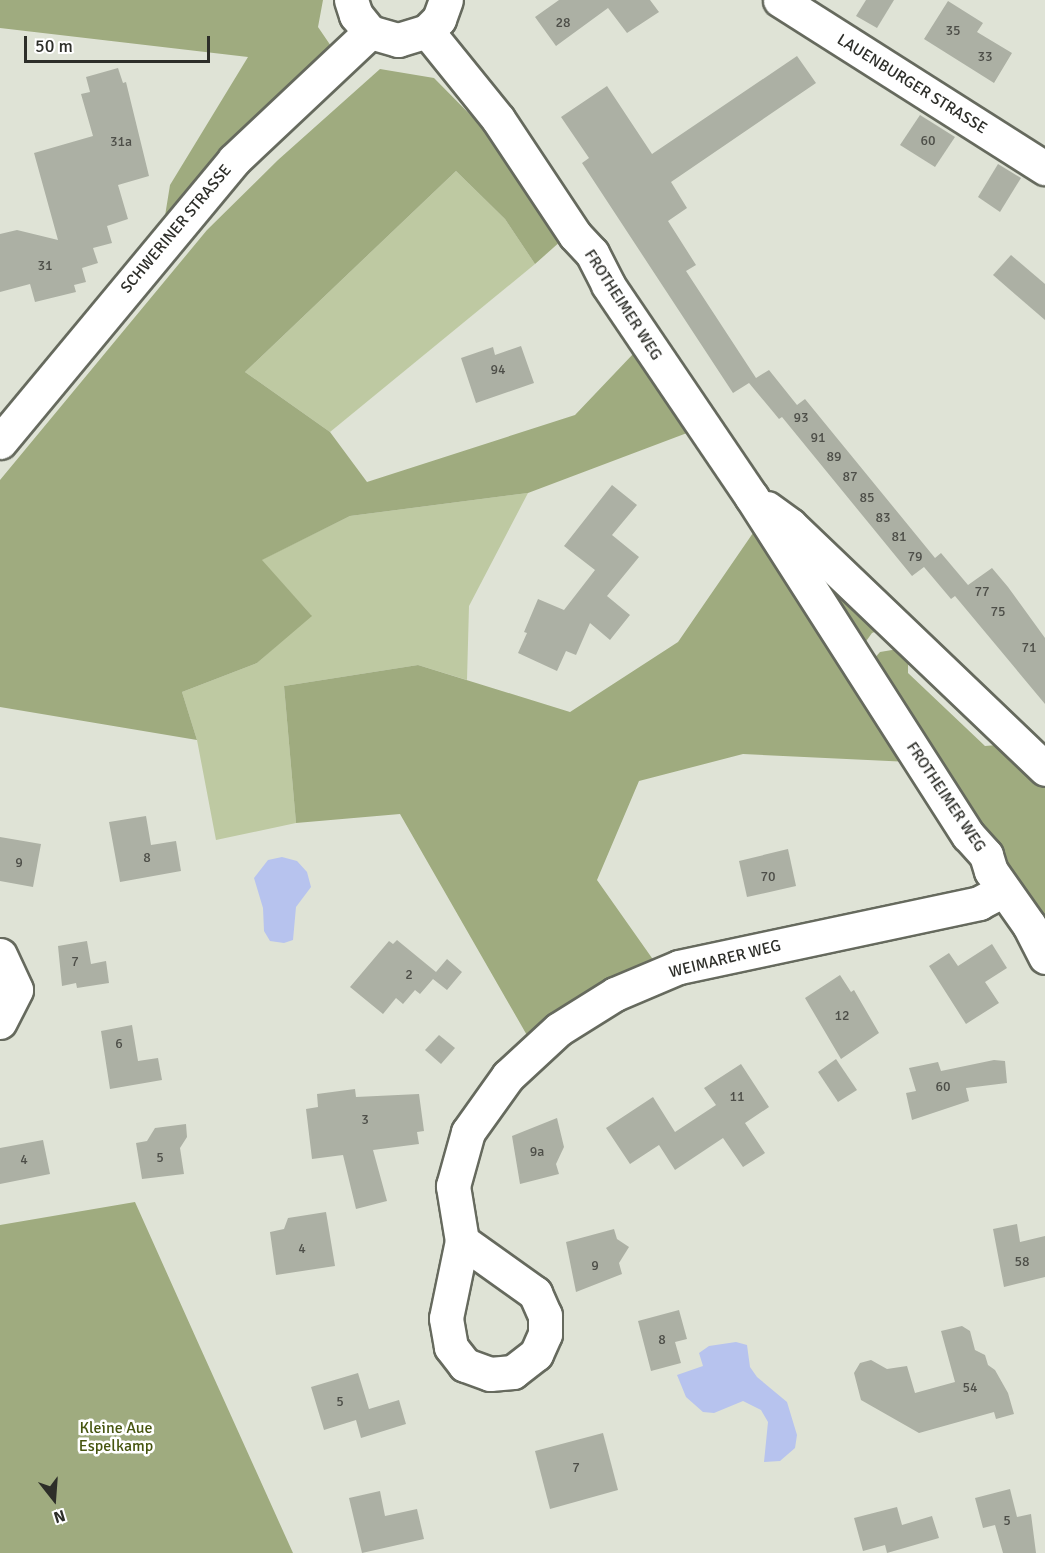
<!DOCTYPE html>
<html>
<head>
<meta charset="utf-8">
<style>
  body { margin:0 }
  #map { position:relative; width:1045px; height:1553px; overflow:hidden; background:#dfe3d6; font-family:Signika,sans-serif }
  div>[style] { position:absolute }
  .green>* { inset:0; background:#bec9a2 }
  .forest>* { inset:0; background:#9fab7f }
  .water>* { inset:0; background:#b7c3ee }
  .building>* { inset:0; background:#acb0a4 }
  .roads { filter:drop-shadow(2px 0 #666a5e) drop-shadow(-2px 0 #666a5e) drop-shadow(0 2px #666a5e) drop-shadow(0 -2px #666a5e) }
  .minor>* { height:33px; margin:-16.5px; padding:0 16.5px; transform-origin:16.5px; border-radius:16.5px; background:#fff }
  span { translate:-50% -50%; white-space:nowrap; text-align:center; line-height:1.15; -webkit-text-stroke:5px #fff; paint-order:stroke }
  .number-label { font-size:14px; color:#4d4e48 }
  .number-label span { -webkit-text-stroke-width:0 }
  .street-label { font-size:16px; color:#2d2e29 }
  .park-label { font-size:16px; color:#46550f }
  .north { position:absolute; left:24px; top:1469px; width:60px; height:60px; -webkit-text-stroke:4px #fff; paint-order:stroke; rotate:163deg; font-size:16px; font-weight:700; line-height:24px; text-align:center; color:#2d2e29 }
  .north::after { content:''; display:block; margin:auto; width:21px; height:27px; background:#2d2e29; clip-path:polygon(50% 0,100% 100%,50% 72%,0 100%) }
  .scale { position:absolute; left:24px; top:36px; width:186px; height:27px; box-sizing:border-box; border:3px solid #2d2e29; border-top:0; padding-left:8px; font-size:18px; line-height:21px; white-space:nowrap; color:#2d2e29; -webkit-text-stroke:4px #fff; paint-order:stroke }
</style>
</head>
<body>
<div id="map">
  <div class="green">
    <i style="clip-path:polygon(456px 171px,505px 219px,535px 264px,330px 432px,245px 372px)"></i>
    <i style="clip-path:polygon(528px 493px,469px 606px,467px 680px,418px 665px,284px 686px,296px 823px,216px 840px,197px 740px,182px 692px,257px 663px,311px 615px,261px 560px,350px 516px)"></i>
  </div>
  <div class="forest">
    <i style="clip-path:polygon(0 0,323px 0,318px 27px,333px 49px,226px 150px,165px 216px,170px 185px,248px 57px,0 28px)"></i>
    <i style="clip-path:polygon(380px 69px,434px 78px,507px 152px,562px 240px,535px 264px,505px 219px,456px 171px,245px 372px,330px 432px,367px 482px,575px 415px,634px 353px,687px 433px,528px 493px,350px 516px,262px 560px,312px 616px,257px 663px,182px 692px,197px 740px,0 707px,0 480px,207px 230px,278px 160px)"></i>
    <i style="clip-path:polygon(753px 533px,910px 762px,743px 754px,639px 781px,597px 880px,659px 968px,528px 1037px,400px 814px,296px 823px,284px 686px,418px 665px,570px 712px,678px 642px)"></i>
    <i style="clip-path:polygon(796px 545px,889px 626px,872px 633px,859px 651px)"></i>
    <i style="clip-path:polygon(904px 648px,925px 665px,908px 665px,908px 673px,985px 746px,1009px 744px,1045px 778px,1045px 929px,872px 661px,880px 652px)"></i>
    <i style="clip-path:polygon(135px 1202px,200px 1347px,293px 1553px,0 1553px,0 1225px)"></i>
  </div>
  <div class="water">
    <i style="clip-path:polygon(282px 857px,297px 861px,307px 872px,311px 887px,296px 907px,293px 940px,284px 943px,270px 941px,264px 931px,263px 908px,254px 878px,268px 860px)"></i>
    <i style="clip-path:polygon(736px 1342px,747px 1345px,750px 1367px,757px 1377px,787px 1402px,797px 1435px,795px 1448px,780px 1461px,764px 1462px,768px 1422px,761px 1410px,743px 1401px,714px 1413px,703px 1412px,686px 1397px,677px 1375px,703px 1366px,699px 1353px,709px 1346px)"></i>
  </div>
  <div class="building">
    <i style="clip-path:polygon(559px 0,650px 0,659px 12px,627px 33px,608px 8px,556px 46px,535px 17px)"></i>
    <i style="clip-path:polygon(866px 0,894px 0,877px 28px,856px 16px)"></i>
    <i style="clip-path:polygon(948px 1px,983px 23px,977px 32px,1012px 53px,994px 83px,924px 39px)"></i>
    <i style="clip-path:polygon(797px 56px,816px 83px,671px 182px,687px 208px,668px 221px,696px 265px,686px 271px,756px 378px,769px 370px,797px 405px,805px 399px,935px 558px,941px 553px,968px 585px,992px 568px,1008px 587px,1045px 638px,1045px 704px,955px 596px,951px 599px,924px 567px,912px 576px,782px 417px,779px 419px,749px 383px,733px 393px,582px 163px,589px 158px,561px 117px,607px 86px,652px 154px)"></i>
    <i style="clip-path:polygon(118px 68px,123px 83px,126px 82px,149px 176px,118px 185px,128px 219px,107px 226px,112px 243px,93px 248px,98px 263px,82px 268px,86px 282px,74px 285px,76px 292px,35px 302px,30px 284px,0 292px,0 234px,17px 230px,58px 240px,34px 153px,93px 136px,81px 94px,90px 92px,86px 77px)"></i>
    <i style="clip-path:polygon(920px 115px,955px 137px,935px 167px,900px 145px)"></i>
    <i style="clip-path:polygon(998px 164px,1021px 178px,1000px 212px,978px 197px)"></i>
    <i style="clip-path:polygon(1011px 255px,1045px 284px,1045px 320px,993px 275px)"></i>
    <i style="clip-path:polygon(521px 346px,534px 383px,476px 403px,461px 358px,493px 347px,495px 355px)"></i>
    <i style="clip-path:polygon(612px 485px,637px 505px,612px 535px,639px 557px,607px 596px,630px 615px,610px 640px,590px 623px,576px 655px,566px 651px,557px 671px,518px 653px,527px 633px,524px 632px,538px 599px,564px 610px,595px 570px,564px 546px)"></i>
    <i style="clip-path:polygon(146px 816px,151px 845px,176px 841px,181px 871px,120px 882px,109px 822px)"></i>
    <i style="clip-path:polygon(0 837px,41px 844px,33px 887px,0 881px)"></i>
    <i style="clip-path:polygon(788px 849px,796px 886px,747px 897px,739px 861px)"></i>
    <i style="clip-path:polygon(397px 940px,436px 972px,447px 959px,462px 972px,447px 990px,433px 979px,420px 994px,415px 990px,403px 1004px,396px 998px,383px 1014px,350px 987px,389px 941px,393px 944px)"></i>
    <i style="clip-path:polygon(87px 941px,91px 964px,106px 961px,109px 983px,77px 988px,76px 983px,62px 986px,58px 946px)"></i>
    <i style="clip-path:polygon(992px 944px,1007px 968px,985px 982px,999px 1003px,966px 1024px,929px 966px,949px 953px,958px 966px)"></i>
    <i style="clip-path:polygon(840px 975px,851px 992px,854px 990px,879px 1033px,841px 1059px,805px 998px)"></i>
    <i style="clip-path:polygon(132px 1025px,138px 1061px,158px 1058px,162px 1080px,110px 1089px,101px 1031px)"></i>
    <i style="clip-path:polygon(439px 1035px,455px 1048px,441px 1064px,425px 1050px)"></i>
    <i style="clip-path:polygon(836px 1059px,857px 1090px,838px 1102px,818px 1072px)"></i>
    <i style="clip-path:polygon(994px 1060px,1005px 1061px,1007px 1083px,966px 1088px,969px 1101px,912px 1120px,906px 1093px,916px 1091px,909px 1068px,938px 1062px,941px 1071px)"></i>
    <i style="clip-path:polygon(741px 1064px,769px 1107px,745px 1123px,765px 1153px,743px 1167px,723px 1138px,675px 1170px,659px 1145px,630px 1164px,606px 1128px,653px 1097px,675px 1132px,716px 1105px,704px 1088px)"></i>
    <i style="clip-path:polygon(355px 1089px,356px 1097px,419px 1094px,424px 1131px,417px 1132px,419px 1144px,373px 1150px,387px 1201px,356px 1209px,343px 1155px,312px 1159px,306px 1109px,318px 1107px,317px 1094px)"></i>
    <i style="clip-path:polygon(557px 1118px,564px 1147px,556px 1164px,559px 1174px,520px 1184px,512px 1136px)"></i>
    <i style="clip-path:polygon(186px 1124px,187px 1137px,180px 1148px,184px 1174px,142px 1179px,136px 1143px,147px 1141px,155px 1128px)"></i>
    <i style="clip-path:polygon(43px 1140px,50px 1174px,0 1184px,0 1148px)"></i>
    <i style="clip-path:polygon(326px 1212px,335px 1266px,276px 1275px,270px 1232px,284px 1229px,288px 1218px)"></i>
    <i style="clip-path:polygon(1017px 1224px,1020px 1242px,1045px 1236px,1045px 1277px,1004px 1287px,993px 1229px)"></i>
    <i style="clip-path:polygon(614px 1229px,617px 1239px,629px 1247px,619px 1263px,622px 1274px,576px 1292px,566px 1242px)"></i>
    <i style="clip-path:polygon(679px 1310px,687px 1339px,675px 1342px,681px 1363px,651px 1371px,638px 1321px)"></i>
    <i style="clip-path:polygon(962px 1326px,970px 1331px,975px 1350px,985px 1355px,988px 1365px,995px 1370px,1008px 1393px,1014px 1414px,996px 1419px,994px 1412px,919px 1433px,861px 1400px,854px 1373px,860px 1363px,871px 1360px,887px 1369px,907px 1366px,915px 1393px,955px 1382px,941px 1331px)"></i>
    <i style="clip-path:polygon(358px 1373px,369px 1409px,399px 1400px,406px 1424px,361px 1438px,356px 1420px,324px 1430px,311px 1387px)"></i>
    <i style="clip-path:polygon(603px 1433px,618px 1490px,550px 1509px,535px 1451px)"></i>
    <i style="clip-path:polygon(1010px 1489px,1017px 1517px,1031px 1514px,1036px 1553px,1003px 1553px,995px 1525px,983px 1528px,975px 1498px)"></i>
    <i style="clip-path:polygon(380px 1491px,385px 1516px,417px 1509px,424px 1539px,362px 1553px,349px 1498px)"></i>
    <i style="clip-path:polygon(897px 1507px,902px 1525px,932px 1516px,939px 1538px,887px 1553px,885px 1545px,863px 1551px,854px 1518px)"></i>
  </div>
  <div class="roads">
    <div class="minor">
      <i style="left:351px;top:0;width:16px;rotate:72deg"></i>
      <i style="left:356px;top:15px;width:22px;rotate:51deg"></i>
      <i style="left:370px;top:32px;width:29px;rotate:16deg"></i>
      <i style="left:398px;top:40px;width:30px;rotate:-17deg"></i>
      <i style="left:427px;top:31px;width:17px;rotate:-45deg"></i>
      <i style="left:439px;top:19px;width:20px;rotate:-70deg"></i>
      <i style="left:780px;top:0;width:314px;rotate:32.4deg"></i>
      <i style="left:427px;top:31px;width:113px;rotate:51.1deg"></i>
      <i style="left:498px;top:119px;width:139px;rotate:56.4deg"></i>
      <i style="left:575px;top:235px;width:25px;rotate:47deg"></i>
      <i style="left:592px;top:253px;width:36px;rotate:63deg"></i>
      <i style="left:608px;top:285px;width:255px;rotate:55.9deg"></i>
      <i style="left:751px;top:496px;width:403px;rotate:57.4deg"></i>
      <i style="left:968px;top:835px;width:27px;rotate:48deg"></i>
      <i style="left:986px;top:855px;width:17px;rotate:73deg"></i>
      <i style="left:991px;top:871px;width:66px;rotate:54.9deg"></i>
      <i style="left:1029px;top:925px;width:36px;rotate:63deg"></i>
      <i style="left:0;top:442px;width:366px;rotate:-50.3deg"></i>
      <i style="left:234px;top:160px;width:187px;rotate:-43.3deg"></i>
      <i style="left:767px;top:508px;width:29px;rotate:36deg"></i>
      <i style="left:790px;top:525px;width:353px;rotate:43.7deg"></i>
      <i style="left:0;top:955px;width:38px;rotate:65deg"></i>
      <i style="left:16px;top:990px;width:36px;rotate:117deg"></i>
      <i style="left:462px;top:1241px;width:90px;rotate:35.5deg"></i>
      <i style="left:535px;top:1293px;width:24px;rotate:66deg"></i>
      <i style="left:545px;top:1315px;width:19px;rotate:90deg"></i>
      <i style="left:545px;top:1334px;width:22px;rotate:114deg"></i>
      <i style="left:536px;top:1354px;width:29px;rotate:142deg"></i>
      <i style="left:513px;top:1372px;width:23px;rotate:175deg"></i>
      <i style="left:490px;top:1374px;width:27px;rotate:-160deg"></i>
      <i style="left:465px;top:1365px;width:23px;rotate:-128deg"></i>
      <i style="left:451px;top:1347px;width:29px;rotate:-100deg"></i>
      <i style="left:446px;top:1318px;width:79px;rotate:-78.3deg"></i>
      <i style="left:462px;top:1241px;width:56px;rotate:-99.3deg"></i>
      <i style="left:453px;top:1186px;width:56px;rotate:-74.5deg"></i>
      <i style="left:468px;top:1132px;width:69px;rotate:-54.5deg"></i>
      <i style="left:508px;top:1076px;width:69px;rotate:-42.7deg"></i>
      <i style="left:559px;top:1029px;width:66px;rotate:-32deg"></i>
      <i style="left:615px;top:994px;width:69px;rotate:-22.9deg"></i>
      <i style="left:679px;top:967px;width:307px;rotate:-12deg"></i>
      <i style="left:979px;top:903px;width:27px;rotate:-28deg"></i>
    </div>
  </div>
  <div class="number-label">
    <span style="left:563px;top:23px">28</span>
    <span style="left:953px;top:31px">35</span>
    <span style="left:985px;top:57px">33</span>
    <span style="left:928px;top:141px">60</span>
    <span style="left:121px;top:142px">31a</span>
    <span style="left:45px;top:266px">31</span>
    <span style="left:498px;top:370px">94</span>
    <span style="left:801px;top:418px">93</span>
    <span style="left:818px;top:438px">91</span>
    <span style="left:834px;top:457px">89</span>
    <span style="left:850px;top:477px">87</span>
    <span style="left:867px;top:498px">85</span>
    <span style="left:883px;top:518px">83</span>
    <span style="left:899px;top:537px">81</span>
    <span style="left:915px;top:557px">79</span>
    <span style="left:982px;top:592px">77</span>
    <span style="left:998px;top:612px">75</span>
    <span style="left:1029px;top:648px">71</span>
    <span style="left:147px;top:858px">8</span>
    <span style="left:19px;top:863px">9</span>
    <span style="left:768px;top:877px">70</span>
    <span style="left:75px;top:962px">7</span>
    <span style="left:409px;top:975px">2</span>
    <span style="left:842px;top:1016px">12</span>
    <span style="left:119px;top:1044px">6</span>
    <span style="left:943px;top:1087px">60</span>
    <span style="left:737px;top:1097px">11</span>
    <span style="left:365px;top:1120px">3</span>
    <span style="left:537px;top:1152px">9a</span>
    <span style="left:160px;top:1158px">5</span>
    <span style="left:24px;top:1160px">4</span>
    <span style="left:302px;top:1249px">4</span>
    <span style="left:1022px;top:1262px">58</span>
    <span style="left:595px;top:1266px">9</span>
    <span style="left:662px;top:1340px">8</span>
    <span style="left:970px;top:1388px">54</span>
    <span style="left:340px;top:1402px">5</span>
    <span style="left:576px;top:1468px">7</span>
    <span style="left:1007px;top:1521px">5</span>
  </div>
  <div class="street-label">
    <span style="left:912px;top:84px;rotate:32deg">LAUENBURGER STRASSE</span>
    <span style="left:176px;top:229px;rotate:-50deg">SCHWERINER STRASSE</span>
    <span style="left:623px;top:305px;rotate:57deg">FROTHEIMER WEG</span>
    <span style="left:946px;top:797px;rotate:56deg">FROTHEIMER WEG</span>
    <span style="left:725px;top:959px;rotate:-14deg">WEIMARER WEG</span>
  </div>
  <div class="park-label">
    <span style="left:116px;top:1437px">Kleine Aue<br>Espelkamp</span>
  </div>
  <div class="north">N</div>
  <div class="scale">50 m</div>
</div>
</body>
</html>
